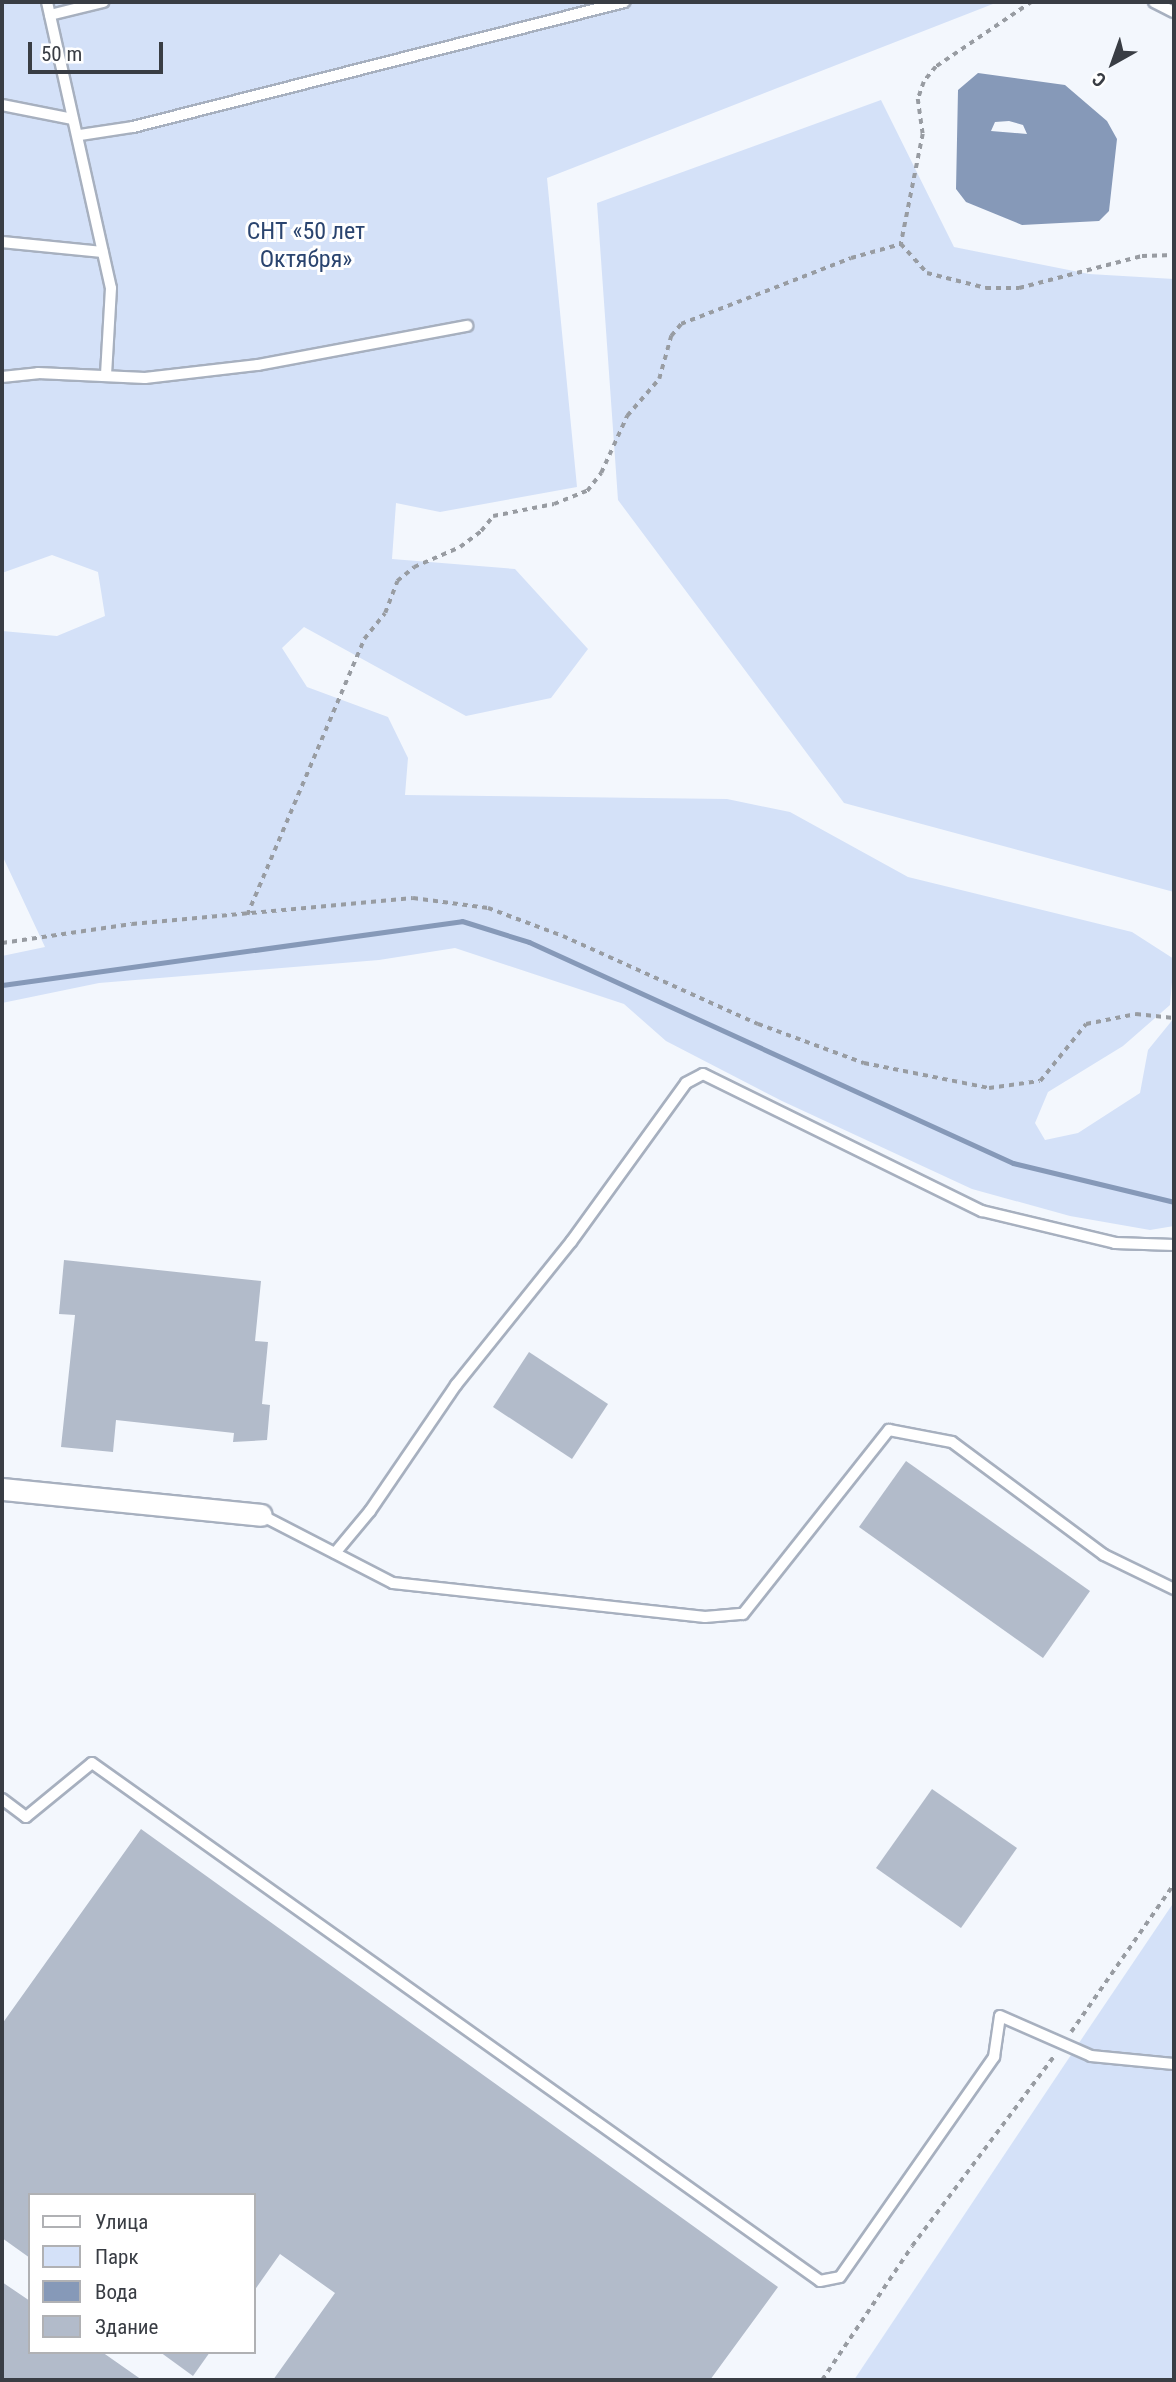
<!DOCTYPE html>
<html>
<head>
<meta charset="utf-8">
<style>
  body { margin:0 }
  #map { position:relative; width:1176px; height:2382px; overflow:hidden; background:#f3f7fd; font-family:"Roboto Condensed",sans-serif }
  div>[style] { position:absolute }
  .green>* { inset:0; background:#d4e1f8 }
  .water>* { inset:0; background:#8699b8 }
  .stream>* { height:5px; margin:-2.5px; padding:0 2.5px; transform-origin:2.5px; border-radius:2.5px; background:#8699b8 }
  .building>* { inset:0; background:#b2bbca }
  .path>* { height:3.5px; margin-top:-1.75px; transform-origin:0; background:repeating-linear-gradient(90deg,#989ca2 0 5px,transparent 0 10px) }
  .roads { filter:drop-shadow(2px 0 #a7b0bf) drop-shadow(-2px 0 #a7b0bf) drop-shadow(0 2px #a7b0bf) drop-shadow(0 -2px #a7b0bf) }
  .service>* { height:10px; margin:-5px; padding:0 5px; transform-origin:5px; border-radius:5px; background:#fff }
  .minor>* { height:21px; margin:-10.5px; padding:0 10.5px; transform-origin:10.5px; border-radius:10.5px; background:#fff }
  span { translate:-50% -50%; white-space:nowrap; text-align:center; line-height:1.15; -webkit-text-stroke:6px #fff; paint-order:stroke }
  .park-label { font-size:24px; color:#2a446f }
  .frame { position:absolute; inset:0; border:4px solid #393d44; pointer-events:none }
  .legend { position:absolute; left:28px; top:2193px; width:228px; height:161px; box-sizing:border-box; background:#fff; border:2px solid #b0b1b4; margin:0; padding:9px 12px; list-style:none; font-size:21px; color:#393d44 }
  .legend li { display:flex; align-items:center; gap:14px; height:35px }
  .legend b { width:35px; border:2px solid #b0b1b4 }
  .north { position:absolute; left:1078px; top:28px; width:70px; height:70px; -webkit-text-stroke:5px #fff; paint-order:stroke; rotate:220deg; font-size:19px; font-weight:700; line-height:28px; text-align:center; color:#393d44 }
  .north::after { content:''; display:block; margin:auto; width:24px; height:32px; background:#393d44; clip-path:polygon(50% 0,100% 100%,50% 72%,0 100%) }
  .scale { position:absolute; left:28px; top:42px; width:135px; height:32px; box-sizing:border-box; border:4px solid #393d44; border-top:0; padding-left:9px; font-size:21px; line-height:24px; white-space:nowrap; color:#393d44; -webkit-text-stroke:5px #fff; paint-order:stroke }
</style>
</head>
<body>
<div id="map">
  <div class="green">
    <i style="clip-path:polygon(2px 2px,998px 2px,547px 178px,577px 487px,440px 512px,396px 503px,392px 559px,515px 569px,588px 649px,551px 698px,466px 716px,304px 627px,282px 648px,307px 687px,388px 717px,408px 758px,405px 795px,727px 799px,790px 812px,908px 877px,1132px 932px,1174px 959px,1170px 1005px,1123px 1046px,1048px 1092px,1035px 1123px,1045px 1140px,1078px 1133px,1140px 1093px,1148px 1050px,1174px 1018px,1174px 1226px,1150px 1230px,1070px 1216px,972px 1189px,782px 1101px,666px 1041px,624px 1004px,455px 948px,379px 960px,99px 983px,2px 1003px,2px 956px,45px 947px,2px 855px,2px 631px,57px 636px,105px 616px,98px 572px,52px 555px,2px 573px)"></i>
    <i style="clip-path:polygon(881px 100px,954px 247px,1089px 274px,1174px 279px,1174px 892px,844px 803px,618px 500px,597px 203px)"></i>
    <i style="clip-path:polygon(1174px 1902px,1174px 2380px,854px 2380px,1089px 2028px)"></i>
  </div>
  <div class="water">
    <i style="clip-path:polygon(evenodd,978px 73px,1065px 85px,1107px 121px,1117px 139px,1109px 211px,1099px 221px,1022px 225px,966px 202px,956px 189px,958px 90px,978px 73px,1009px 121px,1023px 125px,1027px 134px,991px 131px,995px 122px,1009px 121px)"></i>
  </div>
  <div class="stream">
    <i style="left:2px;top:985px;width:464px;rotate:-7.9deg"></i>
    <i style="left:462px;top:921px;width:70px;rotate:17.4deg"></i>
    <i style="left:529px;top:942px;width:532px;rotate:24.54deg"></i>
    <i style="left:1013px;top:1163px;width:166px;rotate:13.6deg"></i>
  </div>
  <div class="building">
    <i style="clip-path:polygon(64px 1260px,261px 1281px,255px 1341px,268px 1342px,262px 1404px,270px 1405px,267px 1440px,233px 1442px,234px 1433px,116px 1420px,113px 1452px,61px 1447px,75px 1315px,59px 1314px)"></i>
    <i style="clip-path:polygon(529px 1352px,608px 1404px,572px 1459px,493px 1407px)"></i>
    <i style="clip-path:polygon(906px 1461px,1090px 1591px,1043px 1658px,859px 1527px)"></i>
    <i style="clip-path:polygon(932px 1789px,1017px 1848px,961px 1928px,876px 1868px)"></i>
    <i style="clip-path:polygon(141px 1829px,778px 2287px,710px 2380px,273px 2380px,335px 2293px,280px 2254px,254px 2291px,254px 2195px,30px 2195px,30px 2258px,2px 2238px,2px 2024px)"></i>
    <i style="clip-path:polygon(2px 2282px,30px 2301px,30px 2352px,102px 2352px,142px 2380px,2px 2380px)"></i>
    <i style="clip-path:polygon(160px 2352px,210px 2352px,193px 2376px)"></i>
  </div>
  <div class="path">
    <i style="left:1032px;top:2px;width:116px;rotate:145.9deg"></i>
    <i style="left:936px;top:67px;width:19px;rotate:129deg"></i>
    <i style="left:924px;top:82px;width:18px;rotate:109deg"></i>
    <i style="left:918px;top:99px;width:35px;rotate:82deg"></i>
    <i style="left:923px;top:134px;width:112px;rotate:101.3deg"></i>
    <i style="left:901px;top:244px;width:39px;rotate:48deg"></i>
    <i style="left:927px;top:273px;width:61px;rotate:14.3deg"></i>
    <i style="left:986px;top:288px;width:33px"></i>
    <i style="left:1019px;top:288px;width:127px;rotate:-14.6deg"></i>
    <i style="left:1142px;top:256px;width:32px;rotate:-2deg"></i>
    <i style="left:247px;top:915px;width:300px;rotate:-67deg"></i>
    <i style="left:364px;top:639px;width:33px;rotate:-51deg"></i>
    <i style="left:385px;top:613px;width:34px;rotate:-69deg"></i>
    <i style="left:397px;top:581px;width:22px;rotate:-39deg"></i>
    <i style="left:414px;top:567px;width:50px;rotate:-23.5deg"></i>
    <i style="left:460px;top:547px;width:26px;rotate:-37deg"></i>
    <i style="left:481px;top:531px;width:19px;rotate:-51deg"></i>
    <i style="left:493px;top:516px;width:62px;rotate:-11.1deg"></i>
    <i style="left:554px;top:504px;width:35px;rotate:-22deg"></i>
    <i style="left:587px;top:491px;width:23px;rotate:-52deg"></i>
    <i style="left:601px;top:473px;width:63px;rotate:-65.5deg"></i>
    <i style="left:627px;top:416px;width:49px;rotate:-49.1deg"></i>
    <i style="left:659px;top:379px;width:45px;rotate:-74.4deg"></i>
    <i style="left:671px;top:336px;width:16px;rotate:-50deg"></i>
    <i style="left:681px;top:324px;width:182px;rotate:-21.2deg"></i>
    <i style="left:851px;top:258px;width:52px;rotate:-15.6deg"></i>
    <i style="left:2px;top:943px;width:131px;rotate:-8.3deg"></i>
    <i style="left:132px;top:924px;width:282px;rotate:-5.3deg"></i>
    <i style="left:413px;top:898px;width:76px;rotate:7.6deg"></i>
    <i style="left:488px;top:908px;width:80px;rotate:20.5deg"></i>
    <i style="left:563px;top:936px;width:214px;rotate:24.3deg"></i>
    <i style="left:758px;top:1024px;width:113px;rotate:20.2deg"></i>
    <i style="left:864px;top:1063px;width:127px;rotate:11.3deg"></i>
    <i style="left:989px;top:1088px;width:51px;rotate:-7.8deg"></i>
    <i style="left:1040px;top:1081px;width:73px;rotate:-51.1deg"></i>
    <i style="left:1086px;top:1024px;width:51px;rotate:-11.3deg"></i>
    <i style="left:1136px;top:1014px;width:38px;rotate:6deg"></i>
    <i style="left:1071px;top:2032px;width:180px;rotate:-55.2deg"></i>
    <i style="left:822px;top:2380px;width:161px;rotate:-56.1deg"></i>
    <i style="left:912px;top:2246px;width:239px;rotate:-53.2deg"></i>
  </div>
  <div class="roads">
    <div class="service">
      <i style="left:47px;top:2px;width:293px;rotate:77.4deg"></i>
      <i style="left:111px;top:288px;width:88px;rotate:93.3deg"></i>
      <i style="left:1154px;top:2px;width:22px;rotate:27deg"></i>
      <i style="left:50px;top:15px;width:55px;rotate:-13.8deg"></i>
      <i style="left:2px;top:105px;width:72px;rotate:11.2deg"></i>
      <i style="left:80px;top:135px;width:54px;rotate:-8.6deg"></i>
      <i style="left:133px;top:127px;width:507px;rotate:-14.28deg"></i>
      <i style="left:2px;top:242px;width:101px;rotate:5.7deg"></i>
      <i style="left:2px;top:377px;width:36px;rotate:-6deg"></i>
      <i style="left:38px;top:373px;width:107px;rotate:2.7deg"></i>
      <i style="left:145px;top:378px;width:114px;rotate:-6.6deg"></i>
      <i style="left:258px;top:365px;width:213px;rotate:-10.6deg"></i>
      <i style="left:261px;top:1515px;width:148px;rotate:27.3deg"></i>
      <i style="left:393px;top:1583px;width:314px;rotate:6.2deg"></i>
      <i style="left:705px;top:1617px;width:38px;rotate:-5deg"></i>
      <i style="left:743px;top:1614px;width:235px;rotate:-51.6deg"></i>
      <i style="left:889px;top:1430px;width:64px;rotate:10.8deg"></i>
      <i style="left:952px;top:1442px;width:189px;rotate:36.6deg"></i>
      <i style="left:1104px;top:1555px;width:78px;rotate:25.9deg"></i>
      <i style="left:335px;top:1553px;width:55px;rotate:-50.2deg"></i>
      <i style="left:370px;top:1511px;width:153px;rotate:-55.7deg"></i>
      <i style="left:456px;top:1385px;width:184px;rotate:-51.2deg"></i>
      <i style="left:571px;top:1242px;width:196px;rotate:-54.1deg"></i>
      <i style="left:686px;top:1083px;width:19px;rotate:-28deg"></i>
      <i style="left:703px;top:1074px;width:311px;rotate:26.2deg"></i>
      <i style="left:982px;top:1211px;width:137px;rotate:13.5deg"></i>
      <i style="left:1115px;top:1243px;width:59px;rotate:1.9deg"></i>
      <i style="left:2px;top:1799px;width:30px;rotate:37deg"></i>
      <i style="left:26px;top:1817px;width:85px;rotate:-39.3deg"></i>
      <i style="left:92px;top:1763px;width:893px;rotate:35.43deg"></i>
      <i style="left:820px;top:2281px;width:20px;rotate:-11deg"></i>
      <i style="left:840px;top:2277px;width:269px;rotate:-55deg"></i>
      <i style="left:994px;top:2057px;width:41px;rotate:-81.7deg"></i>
      <i style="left:1000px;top:2016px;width:99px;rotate:23.7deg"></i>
      <i style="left:1091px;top:2056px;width:83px;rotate:5.5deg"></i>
    </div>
    <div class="minor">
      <i style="left:2px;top:1489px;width:260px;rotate:5.7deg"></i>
    </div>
  </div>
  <div class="park-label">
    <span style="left:306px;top:246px">СНТ «50 лет<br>Октября»</span>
  </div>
  <div class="frame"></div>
  <ul class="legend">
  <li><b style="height:9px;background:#fff"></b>Улица</li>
  <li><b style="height:19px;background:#d4e1f8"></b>Парк</li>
  <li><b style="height:19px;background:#8699b8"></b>Вода</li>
  <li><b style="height:19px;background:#b2bbca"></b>Здание</li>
  </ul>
  <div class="north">С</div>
  <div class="scale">50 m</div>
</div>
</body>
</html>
